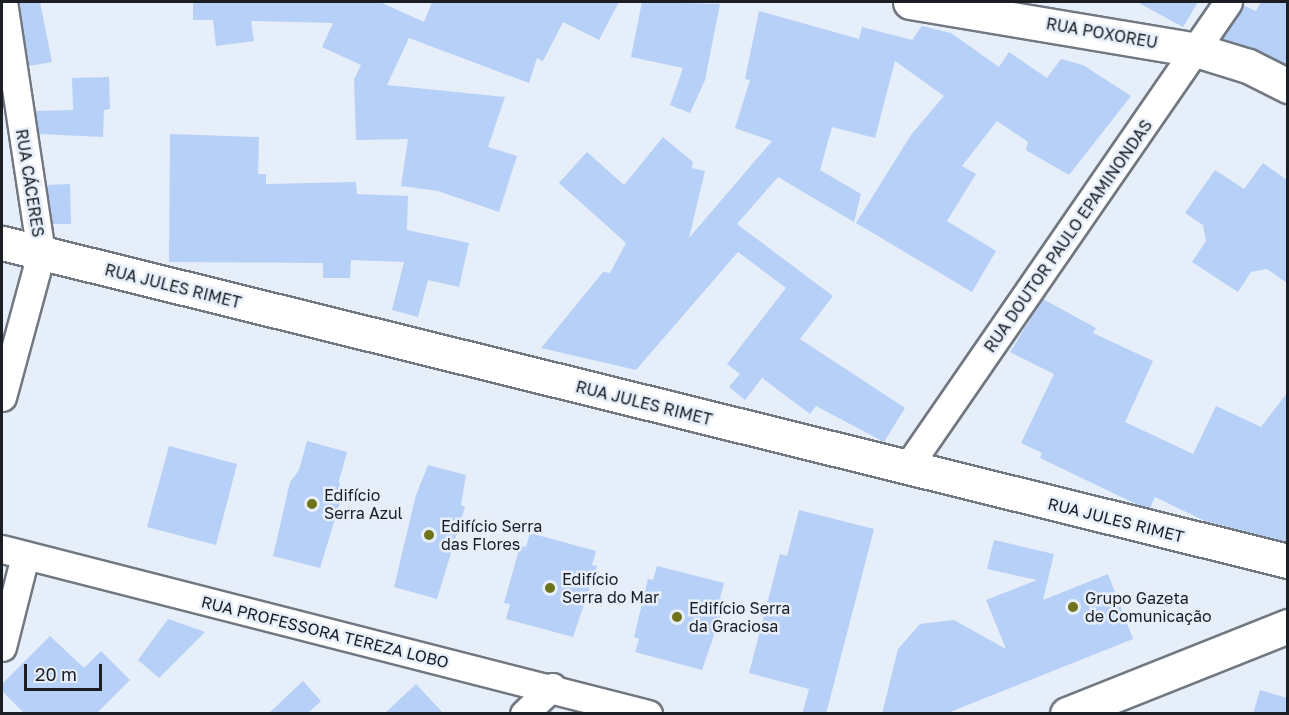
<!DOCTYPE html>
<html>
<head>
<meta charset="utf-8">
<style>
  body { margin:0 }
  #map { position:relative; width:1289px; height:715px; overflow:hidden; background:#e6eef9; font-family:"Golos Text",sans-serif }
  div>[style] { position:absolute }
  .building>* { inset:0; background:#b7d0f7 }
  .roads { filter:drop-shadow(2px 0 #717881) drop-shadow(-2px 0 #717881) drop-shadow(0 2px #717881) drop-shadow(0 -2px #717881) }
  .street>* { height:27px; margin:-13.5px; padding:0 13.5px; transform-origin:13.5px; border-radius:13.5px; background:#fff }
  .secondary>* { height:33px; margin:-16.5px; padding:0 16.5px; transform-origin:16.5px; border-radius:16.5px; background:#fff }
  .dots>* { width:16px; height:16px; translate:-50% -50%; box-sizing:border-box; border:3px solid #e6eef9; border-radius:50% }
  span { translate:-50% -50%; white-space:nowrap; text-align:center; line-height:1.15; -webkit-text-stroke:5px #e6eef9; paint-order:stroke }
  .street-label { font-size:16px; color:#1b1e22 }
  .poi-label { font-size:16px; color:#1b1e22 }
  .left { translate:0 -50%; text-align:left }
  .frame { position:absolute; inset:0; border:3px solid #1b1e22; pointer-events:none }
  .scale { position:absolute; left:24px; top:664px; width:78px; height:27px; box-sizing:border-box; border:3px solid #1b1e22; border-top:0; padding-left:8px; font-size:18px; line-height:21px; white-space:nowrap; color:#1b1e22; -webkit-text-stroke:4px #e6eef9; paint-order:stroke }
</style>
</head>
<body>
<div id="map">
  <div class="building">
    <i style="clip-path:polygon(19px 2px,40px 2px,52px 62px,29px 66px)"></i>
    <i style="clip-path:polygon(193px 2px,380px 2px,424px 22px,432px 2px,619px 2px,599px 40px,563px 22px,543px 61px,537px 58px,529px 83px,409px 38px,387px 85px,505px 97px,488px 147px,517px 156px,499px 212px,438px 191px,401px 186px,408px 139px,356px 140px,354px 79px,361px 65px,322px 47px,333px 23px,251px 21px,254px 41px,216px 46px,213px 20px,193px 20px)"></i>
    <i style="clip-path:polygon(642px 2px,720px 4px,705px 80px,690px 113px,670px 105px,683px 68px,631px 57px)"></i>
    <i style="clip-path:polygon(1137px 2px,1198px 2px,1183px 27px)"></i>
    <i style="clip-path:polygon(1261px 2px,1287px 2px,1287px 65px,1222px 38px,1243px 5px,1256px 11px)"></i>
    <i style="clip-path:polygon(759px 11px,859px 39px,862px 27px,912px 40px,922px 26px,951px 33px,999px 67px,1009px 52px,1047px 78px,1061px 59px,1083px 65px,1131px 96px,1069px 175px,1026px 150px,1028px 142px,997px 121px,962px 166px,976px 174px,947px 221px,996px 251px,972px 292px,856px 223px,911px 135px,944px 96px,895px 61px,875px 138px,832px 127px,820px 170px,861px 194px,854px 222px,778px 177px,737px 224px,833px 296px,800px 339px,905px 408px,884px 442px,816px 406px,810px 414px,762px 378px,745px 400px,729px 387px,740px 374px,727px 364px,786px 288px,738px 252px,636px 370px,541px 348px,603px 272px,610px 273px,626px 243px,559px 183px,587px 152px,624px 185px,663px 137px,693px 162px,692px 168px,705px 171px,689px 238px,772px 141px,735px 128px,750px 80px,745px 79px)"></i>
    <i style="clip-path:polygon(109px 77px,110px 109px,104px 110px,103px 137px,39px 134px,35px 111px,73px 110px,72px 78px)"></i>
    <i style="clip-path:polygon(170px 134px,259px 137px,258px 174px,266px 174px,266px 184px,356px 182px,357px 194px,408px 196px,407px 230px,469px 243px,459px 287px,428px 280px,418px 317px,392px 310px,404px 262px,351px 260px,350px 278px,323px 278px,323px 263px,169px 262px)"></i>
    <i style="clip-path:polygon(1263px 163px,1287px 180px,1287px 283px,1267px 269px,1251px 272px,1238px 292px,1192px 262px,1206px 241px,1203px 225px,1185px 213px,1215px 170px,1244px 189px)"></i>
    <i style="clip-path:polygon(70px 184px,71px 224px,53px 224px,47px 185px)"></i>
    <i style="clip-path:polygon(1043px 299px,1096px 328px,1093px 333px,1153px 361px,1125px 422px,1193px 454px,1216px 406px,1261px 427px,1287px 393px,1287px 542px,1205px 521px,1155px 497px,1150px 508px,1138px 505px,1040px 458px,1042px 453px,1021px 443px,1054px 374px,1010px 352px)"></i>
    <i style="clip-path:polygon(307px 441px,347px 452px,339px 481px,342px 496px,320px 568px,273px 556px,290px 482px,299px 470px)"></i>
    <i style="clip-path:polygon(169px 446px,237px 464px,216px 545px,147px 527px)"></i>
    <i style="clip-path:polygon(428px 465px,466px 475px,461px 505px,465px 507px,437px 599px,394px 587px,416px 495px)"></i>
    <i style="clip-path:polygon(799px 510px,874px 529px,826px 714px,802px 714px,809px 689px,749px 673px,780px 554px,787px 556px)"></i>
    <i style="clip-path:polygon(530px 533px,596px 551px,592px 565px,597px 566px,573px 637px,506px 619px,510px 604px,504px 603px,520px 546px,526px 547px)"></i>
    <i style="clip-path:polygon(994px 540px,1054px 554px,1043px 600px,1108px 574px,1133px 639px,945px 714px,882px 714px,898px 649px,920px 624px,954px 620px,1006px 649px,986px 600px,1037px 580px,987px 569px)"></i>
    <i style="clip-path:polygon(657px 566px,724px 583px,720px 598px,726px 600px,702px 670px,635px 652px,639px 639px,634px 637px,648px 579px,653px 580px)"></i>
    <i style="clip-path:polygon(168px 619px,205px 632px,159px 678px,138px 660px)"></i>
    <i style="clip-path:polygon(50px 636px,84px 668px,101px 651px,130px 680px,96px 714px,25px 714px,2px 691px,2px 684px)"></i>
    <i style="clip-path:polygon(303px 681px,321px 701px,307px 714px,268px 714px)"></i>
    <i style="clip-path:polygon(416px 684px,444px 714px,384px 714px)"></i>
    <i style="clip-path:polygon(1260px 690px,1287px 698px,1287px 714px,1253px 714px)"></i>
  </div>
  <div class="roads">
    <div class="street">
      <i style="left:2px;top:397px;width:149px;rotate:-74.8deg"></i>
      <i style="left:41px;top:253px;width:254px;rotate:-98.6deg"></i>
      <i style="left:906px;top:469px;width:567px;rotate:-55.41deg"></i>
      <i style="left:2px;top:549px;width:667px;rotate:14.33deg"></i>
      <i style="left:2px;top:647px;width:94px;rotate:-75.8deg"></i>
      <i style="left:524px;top:714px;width:39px;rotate:-44deg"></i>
    </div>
    <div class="secondary">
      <i style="left:910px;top:2px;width:290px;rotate:9.5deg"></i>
      <i style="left:1196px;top:50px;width:54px;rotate:17.1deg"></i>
      <i style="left:1248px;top:66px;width:45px;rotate:26.6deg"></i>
      <i style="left:2px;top:243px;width:1325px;rotate:13.89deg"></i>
      <i style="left:1067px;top:714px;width:238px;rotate:-21.7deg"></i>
    </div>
  </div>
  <div class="dots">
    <i style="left:312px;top:504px;background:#6e731a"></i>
    <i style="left:429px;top:535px;background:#6e731a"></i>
    <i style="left:550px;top:588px;background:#6e731a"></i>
    <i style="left:1073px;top:607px;background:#6e731a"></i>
    <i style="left:677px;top:617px;background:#6e731a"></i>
  </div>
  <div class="street-label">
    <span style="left:1102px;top:33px;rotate:10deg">RUA POXOREU</span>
    <span style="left:30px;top:183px;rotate:81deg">RUA CÁCERES</span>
    <span style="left:1068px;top:236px;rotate:-55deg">RUA DOUTOR PAULO EPAMINONDAS</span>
    <span style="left:173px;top:286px;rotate:14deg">RUA JULES RIMET</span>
    <span style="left:644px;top:403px;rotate:14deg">RUA JULES RIMET</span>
    <span style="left:1116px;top:520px;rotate:14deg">RUA JULES RIMET</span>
    <span style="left:325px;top:632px;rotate:14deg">RUA PROFESSORA TEREZA LOBO</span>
  </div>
  <div class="poi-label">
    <span class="left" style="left:324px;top:504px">Edifício<br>Serra Azul</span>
    <span class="left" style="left:441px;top:535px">Edifício Serra<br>das Flores</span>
    <span class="left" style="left:562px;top:588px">Edifício<br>Serra do Mar</span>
    <span class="left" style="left:1085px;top:607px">Grupo Gazeta<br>de Comunicação</span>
    <span class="left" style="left:689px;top:617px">Edifício Serra<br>da Graciosa</span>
  </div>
  <div class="frame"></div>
  <div class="scale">20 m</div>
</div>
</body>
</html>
